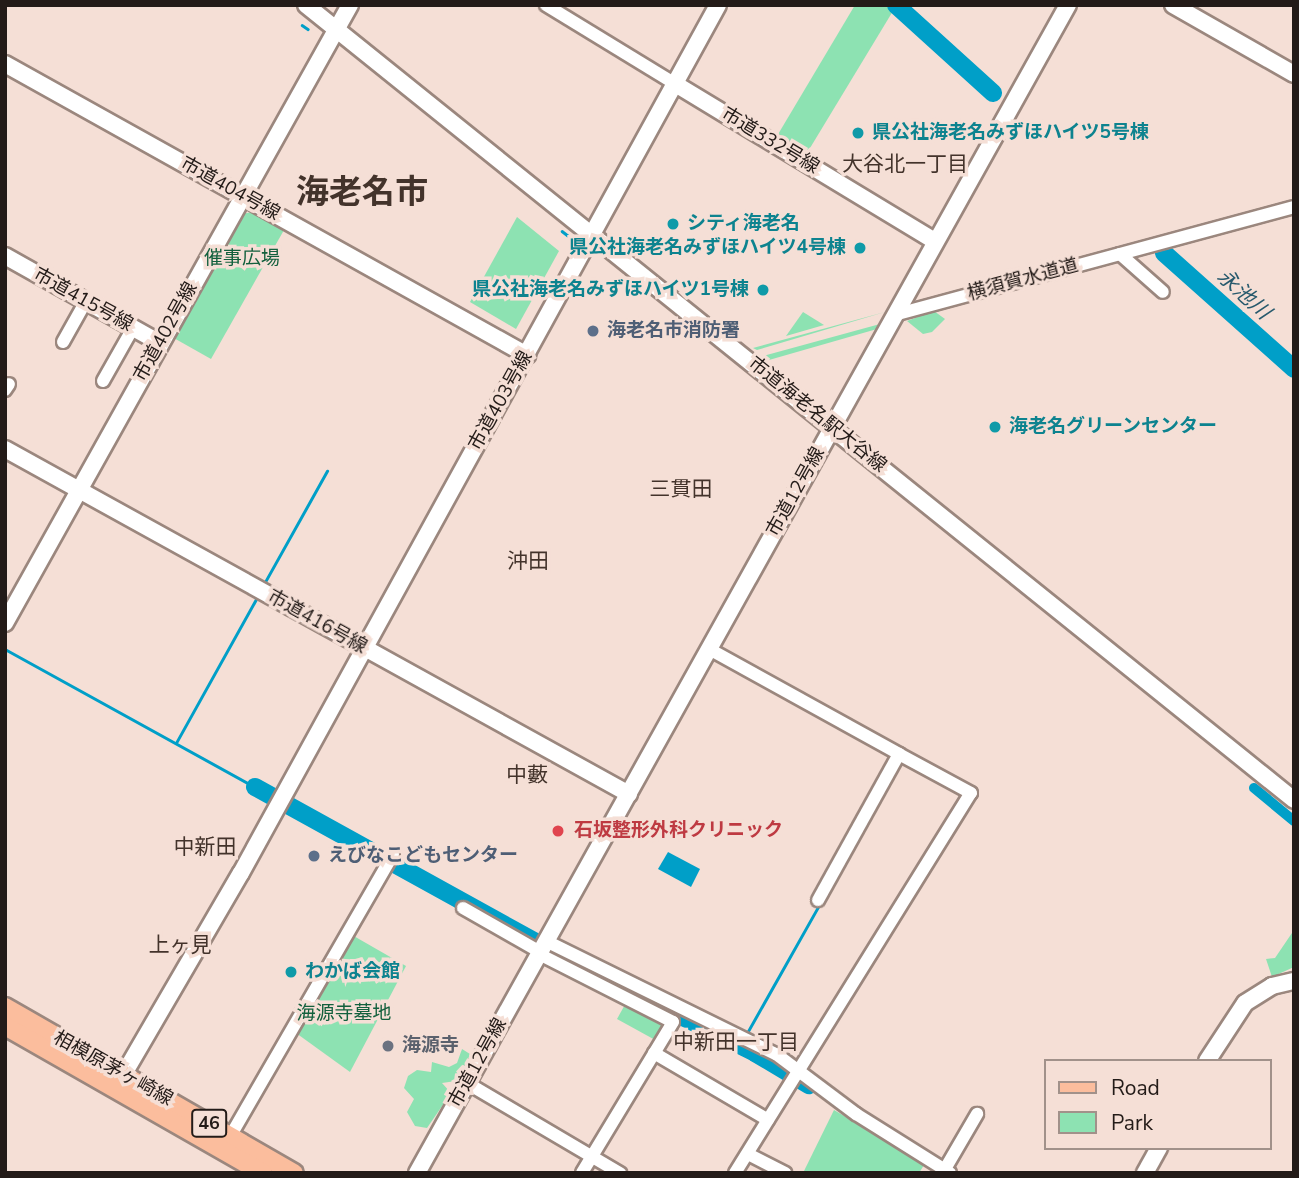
<!DOCTYPE html>
<html>
<head>
<meta charset="utf-8">
<style>
  body { margin:0 }
  #map { position:relative; width:1299px; height:1178px; overflow:hidden; background:#f5dfd6; font-family:"Nunito Sans","Noto Sans JP",sans-serif }
  div>[style] { position:absolute }
  .green>* { inset:0; background:#8de2b2 }
  .water>* { inset:0; background:#009fc8 }
  .stream>* { height:2.5px; margin:-1.25px; padding:0 1.25px; transform-origin:1.25px; border-radius:1.25px; background:#009fc8 }
  .canal>* { height:10px; margin:-5px; padding:0 5px; transform-origin:5px; border-radius:5px; background:#009fc8 }
  .river>* { height:18px; margin:-9px; padding:0 9px; transform-origin:9px; border-radius:9px; background:#009fc8 }
  .roads { filter:drop-shadow(2px 0 #9b877e) drop-shadow(-2px 0 #9b877e) drop-shadow(0 2px #9b877e) drop-shadow(0 -2px #9b877e) }
  .street>* { height:12px; margin:-6px; padding:0 6px; transform-origin:6px; border-radius:6px; background:#fff }
  .secondary>* { height:16px; margin:-8px; padding:0 8px; transform-origin:8px; border-radius:8px; background:#fff }
  .primary>* { height:18px; margin:-9px; padding:0 9px; transform-origin:9px; border-radius:9px; background:#fbbd9d }
  .dots>* { width:19px; height:19px; translate:-50% -50%; box-sizing:border-box; border:4px solid #f5dfd6; border-radius:50% }
  span { translate:-50% -50%; white-space:nowrap; text-align:center; line-height:1.15; -webkit-text-stroke:7px #f5dfd6; paint-order:stroke }
  .shield-label span { padding:2px 5px; background:#f5dfd6; border:2px solid; border-radius:5px; -webkit-text-stroke-width:0 }
  .shield-label { font-size:18px; color:#231b18; font-weight:700 }
  .culture-label { font-size:19px; color:#0d838f; font-weight:700 }
  .left { translate:0 -50%; text-align:left }
  .right { translate:-100% -50%; text-align:right }
  .street-label { font-size:19px; color:#231b18 }
  .park-label { font-size:19px; color:#13603d }
  .service-label { font-size:19px; color:#4e5e75; font-weight:700 }
  .health-label { font-size:19px; color:#be3a42; font-weight:700 }
  .worship-label { font-size:19px; color:#5b616d; font-weight:700 }
  .neighbourhood-label { font-size:21px; color:#43332b }
  .water-label { font-size:21px; color:#285a6d; font-style:italic }
  .town-label { font-size:33px; color:#43332b; font-weight:700 }
  .frame { position:absolute; inset:0; border:7px solid #231b18; pointer-events:none }
  .legend { position:absolute; left:1044px; top:1059px; width:228px; height:91px; box-sizing:border-box; background:#f5dfd6; border:2px solid #a1918a; margin:0; padding:9px 12px; list-style:none; font-size:21px; color:#231b18 }
  .legend li { display:flex; align-items:center; gap:14px; height:35px }
  .legend b { width:35px; border:2px solid #a1918a }
</style>
</head>
<body>
<div id="map">
  <div class="green">
    <i style="clip-path:polygon(855px 5px,886px 5px,893px 11px,807px 153px,777px 136px)"></i>
    <i style="clip-path:polygon(252px 212px,284px 230px,211px 359px,172px 337px,242px 214px)"></i>
    <i style="clip-path:polygon(517px 217px,559px 251px,516px 329px,470px 302px)"></i>
    <i style="clip-path:polygon(934px 311px,945px 319px,932px 332px,923px 334px,907px 321px)"></i>
    <i style="clip-path:polygon(803px 312px,824px 325px,786px 336px)"></i>
    <i style="clip-path:polygon(885px 312px,757px 350px,753px 348px)"></i>
    <i style="clip-path:polygon(880px 324px,877px 329px,769px 360px,763px 356px)"></i>
    <i style="clip-path:polygon(1294px 930px,1294px 967px,1272px 977px,1266px 959px,1275px 958px)"></i>
    <i style="clip-path:polygon(352px 935px,406px 966px,350px 1072px,296px 1033px)"></i>
    <i style="clip-path:polygon(627px 1001px,666px 1021px,657px 1041px,617px 1019px)"></i>
    <i style="clip-path:polygon(462px 1049px,470px 1054px,464px 1069px,456px 1081px,442px 1083px,451px 1093px,427px 1128px,415px 1126px,407px 1112px,414px 1099px,404px 1088px,408px 1076px,417px 1070px,431px 1072px,432px 1062px,449px 1067px,457px 1063px)"></i>
    <i style="clip-path:polygon(834px 1110px,906px 1152px,924px 1165px,919px 1173px,803px 1173px)"></i>
  </div>
  <div class="water">
    <i style="clip-path:polygon(668px 852px,700px 869px,691px 887px,658px 869px)"></i>
  </div>
  <div class="stream">
    <i style="left:302px;top:25px;width:7px;rotate:34deg"></i>
    <i style="left:562px;top:231px;width:11px;rotate:38deg"></i>
    <i style="left:265px;top:582px;width:127px;rotate:-60.8deg"></i>
    <i style="left:5px;top:649px;width:286px;rotate:28.9deg"></i>
    <i style="left:176px;top:743px;width:165px;rotate:-60.9deg"></i>
    <i style="left:747px;top:1033px;width:147px;rotate:-60.6deg"></i>
  </div>
  <div class="canal">
    <i style="left:1254px;top:788px;width:52px;rotate:39.5deg"></i>
  </div>
  <div class="river">
    <i style="left:896px;top:5px;width:131px;rotate:42.2deg"></i>
    <i style="left:1164px;top:253px;width:174px;rotate:41.7deg"></i>
    <i style="left:255px;top:787px;width:360px;rotate:28.9deg"></i>
    <i style="left:570px;top:961px;width:207px;rotate:26.4deg"></i>
    <i style="left:755px;top:1053px;width:63px;rotate:30.7deg"></i>
  </div>
  <div class="roads">
    <div class="street">
      <i style="left:546px;top:5px;width:153px;rotate:31.4deg"></i>
      <i style="left:1120px;top:254px;width:57px;rotate:41.5deg"></i>
      <i style="left:894px;top:315px;width:414px;rotate:-15.1deg"></i>
      <i style="left:63px;top:342px;width:47px;rotate:-60.7deg"></i>
      <i style="left:103px;top:381px;width:61px;rotate:-60.5deg"></i>
      <i style="left:5px;top:390px;width:7px;rotate:-56deg"></i>
      <i style="left:709px;top:649px;width:217px;rotate:28.9deg"></i>
      <i style="left:899px;top:754px;width:167px;rotate:119deg"></i>
      <i style="left:463px;top:908px;width:89px;rotate:29.7deg"></i>
      <i style="left:546px;top:941px;width:256px;rotate:26.2deg"></i>
      <i style="left:776px;top:1054px;width:100px;rotate:36.9deg"></i>
      <i style="left:856px;top:1114px;width:111px;rotate:32.1deg"></i>
      <i style="left:539px;top:954px;width:150px;rotate:26.9deg"></i>
      <i style="left:673px;top:1022px;width:176px;rotate:121.1deg"></i>
      <i style="left:654px;top:1053px;width:132px;rotate:30.4deg"></i>
      <i style="left:467px;top:1083px;width:178px;rotate:30.5deg"></i>
      <i style="left:231px;top:1135px;width:324px;rotate:-60deg"></i>
      <i style="left:748px;top:1154px;width:42px;rotate:27.2deg"></i>
      <i style="left:945px;top:1169px;width:64px;rotate:-59.8deg"></i>
      <i style="left:735px;top:1173px;width:447px;rotate:-58.2deg"></i>
      <i style="left:971px;top:793px;width:82px;rotate:-151.6deg"></i>
    </div>
    <div class="secondary">
      <i style="left:306px;top:5px;width:1268px;rotate:38.82deg"></i>
      <i style="left:1173px;top:5px;width:139px;rotate:29.7deg"></i>
      <i style="left:5px;top:64px;width:598px;rotate:29.14deg"></i>
      <i style="left:677px;top:85px;width:301px;rotate:31.2deg"></i>
      <i style="left:5px;top:256px;width:178px;rotate:29.3deg"></i>
      <i style="left:5px;top:449px;width:713px;rotate:28.94deg"></i>
      <i style="left:5px;top:623px;width:708px;rotate:-60.83deg"></i>
      <i style="left:1207px;top:1061px;width:69px;rotate:-56.8deg"></i>
      <i style="left:1245px;top:1003px;width:32px;rotate:-32deg"></i>
      <i style="left:1272px;top:986px;width:23px;rotate:-13deg"></i>
      <i style="left:118px;top:1084px;width:244px;rotate:-59.8deg"></i>
      <i style="left:241px;top:873px;width:990px;rotate:-61.21deg"></i>
      <i style="left:417px;top:1173px;width:1337px;rotate:-60.87deg"></i>
      <i style="left:1145px;top:1173px;width:29px;rotate:-61deg"></i>
    </div>
    <div class="primary">
      <i style="left:5px;top:1007px;width:333px;rotate:29.9deg"></i>
      <i style="left:5px;top:1026px;width:297px;rotate:29.7deg"></i>
    </div>
  </div>
  <div class="dots">
    <i style="left:858px;top:133px;background:#0f9aa8"></i>
    <i style="left:673px;top:224px;background:#0f9aa8"></i>
    <i style="left:860px;top:248px;background:#0f9aa8"></i>
    <i style="left:763px;top:290px;background:#0f9aa8"></i>
    <i style="left:593px;top:331px;background:#5c6f8a"></i>
    <i style="left:995px;top:427px;background:#0f9aa8"></i>
    <i style="left:558px;top:831px;background:#e0444e"></i>
    <i style="left:314px;top:856px;background:#5c6f8a"></i>
    <i style="left:291px;top:972px;background:#0f9aa8"></i>
    <i style="left:388px;top:1046px;background:#6b7280"></i>
  </div>
  <div class="shield-label">
    <span style="left:209px;top:1123px">46</span>
  </div>
  <div class="culture-label">
    <span class="left" style="left:872px;top:133px">県公社海老名みずほハイツ5号棟</span>
    <span class="left" style="left:687px;top:224px">シティ海老名</span>
    <span class="right" style="left:846px;top:248px">県公社海老名みずほハイツ4号棟</span>
    <span class="right" style="left:749px;top:290px">県公社海老名みずほハイツ1号棟</span>
    <span class="left" style="left:1009px;top:427px">海老名グリーンセンター</span>
    <span class="left" style="left:305px;top:972px">わかば会館</span>
  </div>
  <div class="street-label">
    <span style="left:770px;top:141px;rotate:31deg">市道332号線</span>
    <span style="left:230px;top:189px;rotate:29deg">市道404号線</span>
    <span style="left:1023px;top:280px;rotate:-15deg">横須賀水道道</span>
    <span style="left:83px;top:300px;rotate:29deg">市道415号線</span>
    <span style="left:166px;top:332px;rotate:-61deg">市道402号線</span>
    <span style="left:501px;top:401px;rotate:-61deg">市道403号線</span>
    <span style="left:817px;top:415px;rotate:39deg">市道海老名駅大谷線</span>
    <span style="left:796px;top:492px;rotate:-61deg">市道12号線</span>
    <span style="left:317px;top:622px;rotate:29deg">市道416号線</span>
    <span style="left:478px;top:1063px;rotate:-61deg">市道12号線</span>
    <span style="left:113px;top:1069px;rotate:29deg">相模原茅ヶ崎線</span>
  </div>
  <div class="park-label">
    <span style="left:242px;top:259px">催事広場</span>
    <span style="left:344px;top:1014px">海源寺墓地</span>
  </div>
  <div class="service-label">
    <span class="left" style="left:607px;top:331px">海老名市消防署</span>
    <span class="left" style="left:328px;top:856px">えびなこどもセンター</span>
  </div>
  <div class="health-label">
    <span class="left" style="left:574px;top:831px">石坂整形外科クリニック</span>
  </div>
  <div class="worship-label">
    <span class="left" style="left:402px;top:1046px">海源寺</span>
  </div>
  <div class="neighbourhood-label">
    <span style="left:905px;top:164px">大谷北一丁目</span>
    <span style="left:681px;top:489px">三貫田</span>
    <span style="left:528px;top:561px">沖田</span>
    <span style="left:527px;top:775px">中藪</span>
    <span style="left:205px;top:847px">中新田</span>
    <span style="left:180px;top:945px">上ヶ見</span>
    <span style="left:736px;top:1042px">中新田一丁目</span>
  </div>
  <div class="water-label">
    <span style="left:1244px;top:294px;rotate:42deg">永池川</span>
  </div>
  <div class="town-label">
    <span style="left:362px;top:193px">海老名市</span>
  </div>
  <div class="frame"></div>
  <ul class="legend">
  <li><b style="height:9px;background:#fbbd9d"></b>Road</li>
  <li><b style="height:19px;background:#8de2b2"></b>Park</li>
  </ul>
</div>
</body>
</html>
